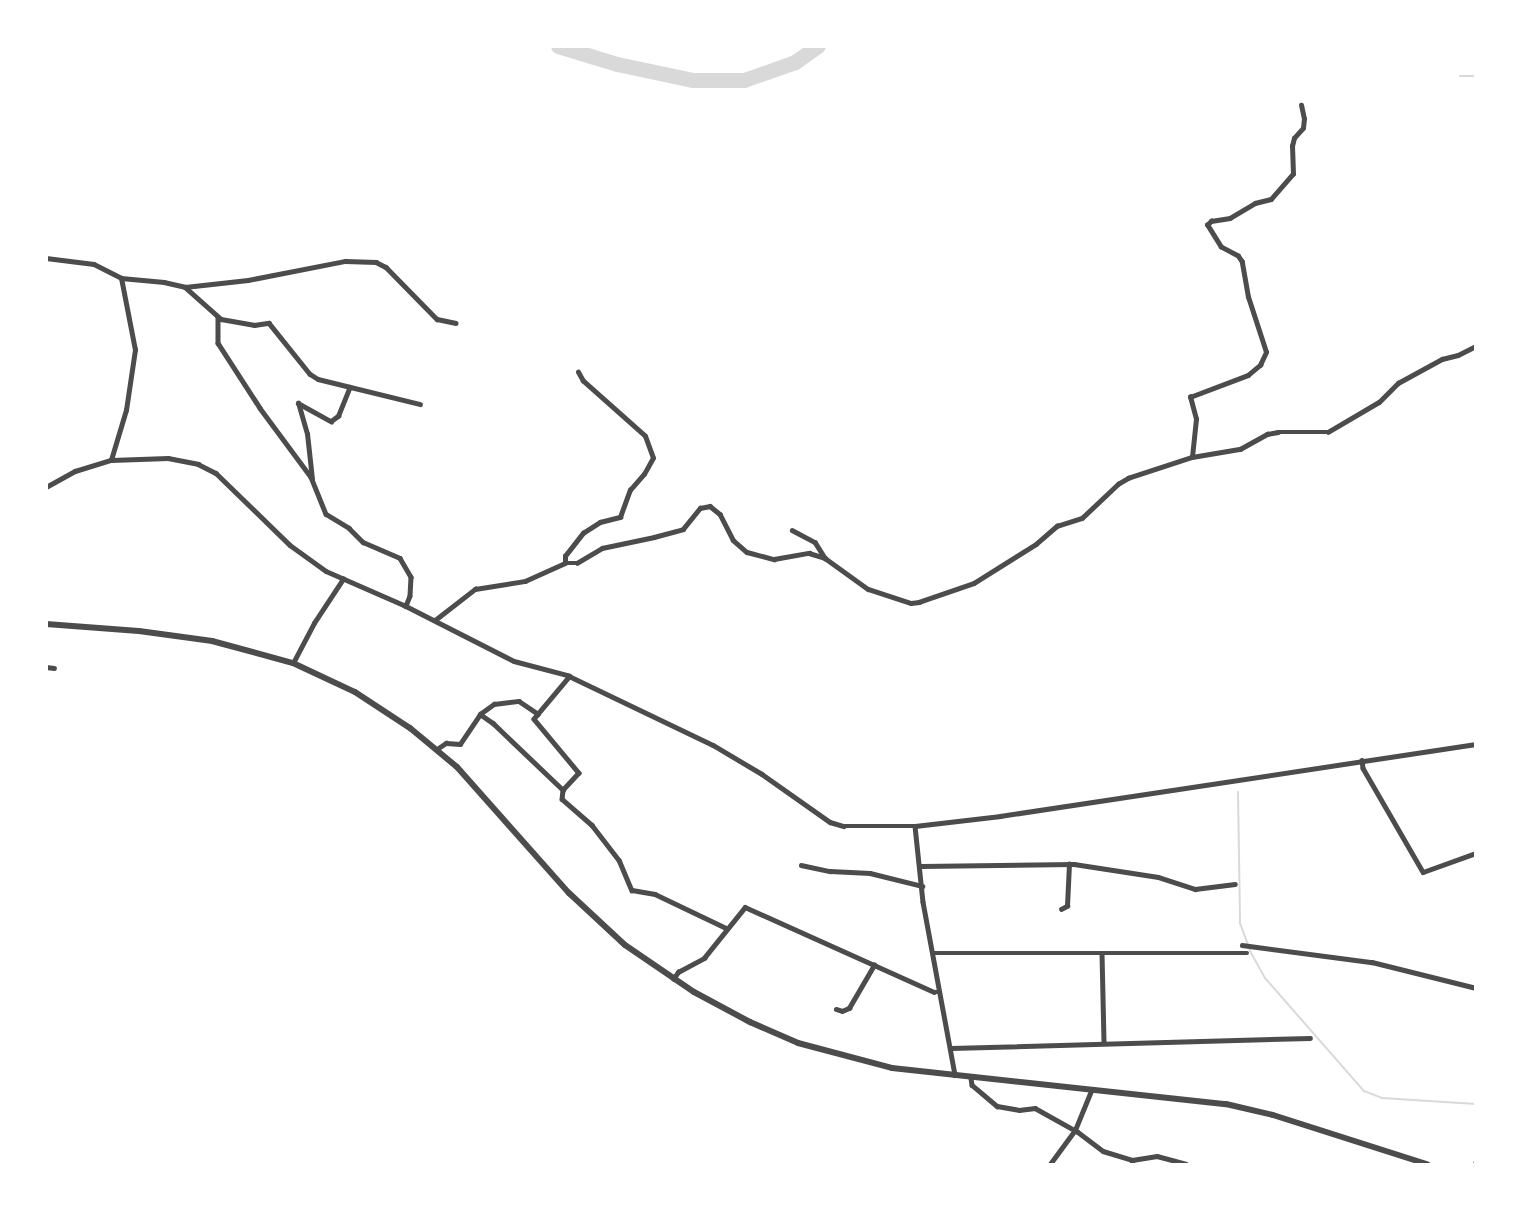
<!DOCTYPE html>
<html>
<head>
<meta charset="utf-8">
<style>
  body { margin:0 }
  #map { position:relative; width:1522px; height:1211px; overflow:hidden; background:#fff; font-family:"Roboto Serif",serif }
  div>[style] { position:absolute }
  .stream>* { height:2px; margin:-1px; padding:0 1px; transform-origin:1px; border-radius:1px; background:#d9d9d9 }
  .river>* { height:15px; margin:-7.5px; padding:0 7.5px; transform-origin:7.5px; border-radius:7.5px; background:#d9d9d9 }
  .minor>* { height:4.5px; margin:-2.25px; padding:0 2.25px; transform-origin:2.25px; border-radius:2.25px; background:#4c4c4c }
  .tertiary>* { height:6px; margin:-3px; padding:0 3px; transform-origin:3px; border-radius:3px; background:#4c4c4c }
  span { translate:-50% -50%; white-space:nowrap; text-align:center; line-height:1.15; -webkit-text-stroke:6px #fff; paint-order:stroke }
  .frame { position:absolute; inset:0; border:48px solid #fff; pointer-events:none }
</style>
</head>
<body>
<div id="map">
  <div class="stream">
    <i style="left:1460px;top:76px;width:16px"></i>
    <i style="left:1238px;top:792px;width:131px;rotate:89.1deg"></i>
    <i style="left:1240px;top:923px;width:30px;rotate:70deg"></i>
    <i style="left:1250px;top:951px;width:31px;rotate:61deg"></i>
    <i style="left:1265px;top:978px;width:150px;rotate:48.8deg"></i>
    <i style="left:1364px;top:1091px;width:19px;rotate:21deg"></i>
    <i style="left:1382px;top:1098px;width:94px;rotate:3.7deg"></i>
  </div>
  <div class="river">
    <i style="left:558px;top:46px;width:62px;rotate:17deg"></i>
    <i style="left:617px;top:64px;width:78px;rotate:11.9deg"></i>
    <i style="left:693px;top:80px;width:51px"></i>
    <i style="left:744px;top:80px;width:54px;rotate:-19.4deg"></i>
    <i style="left:795px;top:62px;width:28px;rotate:-35deg"></i>
  </div>
  <div class="minor">
    <i style="left:46px;top:258px;width:48px;rotate:7.1deg"></i>
    <i style="left:94px;top:264px;width:30px;rotate:27deg"></i>
    <i style="left:121px;top:278px;width:43px;rotate:5.3deg"></i>
    <i style="left:164px;top:282px;width:22px;rotate:13deg"></i>
    <i style="left:185px;top:287px;width:48px;rotate:41.6deg"></i>
    <i style="left:221px;top:319px;width:34px;rotate:10deg"></i>
    <i style="left:254px;top:325px;width:15px;rotate:-8deg"></i>
    <i style="left:269px;top:323px;width:65px;rotate:51.2deg"></i>
    <i style="left:310px;top:374px;width:9px;rotate:32deg"></i>
    <i style="left:318px;top:379px;width:105px;rotate:13.8deg"></i>
    <i style="left:185px;top:287px;width:63px;rotate:-6.3deg"></i>
    <i style="left:248px;top:280px;width:99px;rotate:-11.1deg"></i>
    <i style="left:345px;top:261px;width:31px;rotate:2deg"></i>
    <i style="left:376px;top:262px;width:11px;rotate:27deg"></i>
    <i style="left:386px;top:267px;width:73px;rotate:45.6deg"></i>
    <i style="left:437px;top:319px;width:19px;rotate:12deg"></i>
    <i style="left:218px;top:317px;width:26px;rotate:90deg"></i>
    <i style="left:218px;top:343px;width:77px;rotate:57.1deg"></i>
    <i style="left:260px;top:408px;width:86px;rotate:53.5deg"></i>
    <i style="left:311px;top:477px;width:40px;rotate:68deg"></i>
    <i style="left:326px;top:514px;width:27px;rotate:31deg"></i>
    <i style="left:349px;top:528px;width:20px;rotate:45deg"></i>
    <i style="left:363px;top:542px;width:40px;rotate:23.4deg"></i>
    <i style="left:400px;top:558px;width:22px;rotate:60deg"></i>
    <i style="left:411px;top:577px;width:19px;rotate:93deg"></i>
    <i style="left:410px;top:596px;width:11px;rotate:112deg"></i>
    <i style="left:1192px;top:457px;width:38px;rotate:-84deg"></i>
    <i style="left:1196px;top:419px;width:23px;rotate:-105deg"></i>
    <i style="left:1190px;top:397px;width:62px;rotate:-20.8deg"></i>
    <i style="left:1248px;top:375px;width:16px;rotate:-40deg"></i>
    <i style="left:1260px;top:365px;width:14px;rotate:-65deg"></i>
    <i style="left:1266px;top:352px;width:58px;rotate:-108.1deg"></i>
    <i style="left:1248px;top:297px;width:36px;rotate:-100deg"></i>
    <i style="left:1242px;top:262px;width:7px;rotate:-124deg"></i>
    <i style="left:1238px;top:256px;width:19px;rotate:-152deg"></i>
    <i style="left:1221px;top:247px;width:26px;rotate:-122deg"></i>
    <i style="left:1207px;top:225px;width:6px;rotate:-45deg"></i>
    <i style="left:1211px;top:221px;width:19px;rotate:-9deg"></i>
    <i style="left:1230px;top:218px;width:29px;rotate:-31deg"></i>
    <i style="left:1255px;top:203px;width:16px;rotate:-14deg"></i>
    <i style="left:1271px;top:199px;width:33px;rotate:-49deg"></i>
    <i style="left:1293px;top:174px;width:28px;rotate:-92deg"></i>
    <i style="left:1292px;top:146px;width:8px;rotate:-76deg"></i>
    <i style="left:1294px;top:138px;width:13px;rotate:-48deg"></i>
    <i style="left:1303px;top:128px;width:9px;rotate:-84deg"></i>
    <i style="left:1304px;top:119px;width:14px;rotate:-102deg"></i>
    <i style="left:111px;top:460px;width:52px;rotate:-73.3deg"></i>
    <i style="left:126px;top:410px;width:61px;rotate:-81.5deg"></i>
    <i style="left:135px;top:350px;width:73px;rotate:-101deg"></i>
    <i style="left:312px;top:479px;width:45px;rotate:-96.3deg"></i>
    <i style="left:307px;top:434px;width:32px;rotate:-106deg"></i>
    <i style="left:298px;top:403px;width:38px;rotate:29deg"></i>
    <i style="left:331px;top:421px;width:9px;rotate:-36deg"></i>
    <i style="left:338px;top:416px;width:31px;rotate:-68deg"></i>
    <i style="left:46px;top:487px;width:33px;rotate:-29deg"></i>
    <i style="left:75px;top:471px;width:38px;rotate:-17deg"></i>
    <i style="left:111px;top:460px;width:57px;rotate:-2deg"></i>
    <i style="left:168px;top:458px;width:31px;rotate:11deg"></i>
    <i style="left:198px;top:464px;width:20px;rotate:27deg"></i>
    <i style="left:216px;top:473px;width:103px;rotate:44.2deg"></i>
    <i style="left:290px;top:545px;width:44px;rotate:35.8deg"></i>
    <i style="left:326px;top:571px;width:85px;rotate:23.6deg"></i>
    <i style="left:404px;top:605px;width:123px;rotate:27deg"></i>
    <i style="left:514px;top:661px;width:55px;rotate:14.8deg"></i>
    <i style="left:567px;top:675px;width:162px;rotate:25.6deg"></i>
    <i style="left:713px;top:745px;width:57px;rotate:30.6deg"></i>
    <i style="left:762px;top:774px;width:83px;rotate:35.2deg"></i>
    <i style="left:830px;top:822px;width:14px;rotate:17deg"></i>
    <i style="left:843px;top:826px;width:72px"></i>
    <i style="left:915px;top:826px;width:86px;rotate:-6.7deg"></i>
    <i style="left:1000px;top:816px;width:481px;rotate:-8.6deg"></i>
    <i style="left:792px;top:530px;width:26px;rotate:28deg"></i>
    <i style="left:815px;top:542px;width:19px;rotate:58deg"></i>
    <i style="left:565px;top:563px;width:7px;rotate:-90deg"></i>
    <i style="left:565px;top:556px;width:29px;rotate:-52deg"></i>
    <i style="left:583px;top:533px;width:20px;rotate:-33deg"></i>
    <i style="left:600px;top:522px;width:21px;rotate:-14deg"></i>
    <i style="left:620px;top:517px;width:29px;rotate:-70deg"></i>
    <i style="left:630px;top:490px;width:21px;rotate:-49deg"></i>
    <i style="left:644px;top:474px;width:18px;rotate:-61deg"></i>
    <i style="left:653px;top:458px;width:23px;rotate:-110deg"></i>
    <i style="left:645px;top:436px;width:83px;rotate:-138.4deg"></i>
    <i style="left:583px;top:381px;width:10px;rotate:-119deg"></i>
    <i style="left:435px;top:620px;width:51px;rotate:-37.8deg"></i>
    <i style="left:475px;top:589px;width:51px;rotate:-9.1deg"></i>
    <i style="left:525px;top:581px;width:44px;rotate:-24.2deg"></i>
    <i style="left:565px;top:563px;width:12px"></i>
    <i style="left:577px;top:563px;width:29px;rotate:-31deg"></i>
    <i style="left:602px;top:548px;width:53px;rotate:-11.9deg"></i>
    <i style="left:654px;top:537px;width:30px;rotate:-15deg"></i>
    <i style="left:683px;top:529px;width:27px;rotate:-51deg"></i>
    <i style="left:700px;top:508px;width:10px;rotate:-11deg"></i>
    <i style="left:710px;top:506px;width:13px;rotate:39deg"></i>
    <i style="left:720px;top:514px;width:29px;rotate:63deg"></i>
    <i style="left:733px;top:540px;width:18px;rotate:41deg"></i>
    <i style="left:747px;top:552px;width:28px;rotate:15deg"></i>
    <i style="left:774px;top:559px;width:36px;rotate:-10deg"></i>
    <i style="left:809px;top:553px;width:17px;rotate:17deg"></i>
    <i style="left:825px;top:558px;width:53px;rotate:35.8deg"></i>
    <i style="left:868px;top:589px;width:45px;rotate:18deg"></i>
    <i style="left:911px;top:603px;width:8px;rotate:-7deg"></i>
    <i style="left:919px;top:602px;width:58px;rotate:-19.1deg"></i>
    <i style="left:974px;top:583px;width:73px;rotate:-32.2deg"></i>
    <i style="left:1036px;top:544px;width:28px;rotate:-41deg"></i>
    <i style="left:1057px;top:526px;width:26px;rotate:-18deg"></i>
    <i style="left:1082px;top:518px;width:50px;rotate:-43.4deg"></i>
    <i style="left:1118px;top:484px;width:12px;rotate:-31deg"></i>
    <i style="left:1128px;top:478px;width:67px;rotate:-18.2deg"></i>
    <i style="left:1192px;top:457px;width:49px;rotate:-9.5deg"></i>
    <i style="left:1240px;top:449px;width:31px;rotate:-29deg"></i>
    <i style="left:1267px;top:434px;width:11px;rotate:-10deg"></i>
    <i style="left:1278px;top:432px;width:50px"></i>
    <i style="left:1328px;top:432px;width:59px;rotate:-30.5deg"></i>
    <i style="left:1379px;top:402px;width:27px;rotate:-45deg"></i>
    <i style="left:1398px;top:383px;width:50px;rotate:-28.6deg"></i>
    <i style="left:1442px;top:359px;width:16px;rotate:-14deg"></i>
    <i style="left:1458px;top:355px;width:20px;rotate:-27deg"></i>
    <i style="left:293px;top:663px;width:45px;rotate:-62.3deg"></i>
    <i style="left:314px;top:623px;width:53px;rotate:-56.6deg"></i>
    <i style="left:46px;top:667px;width:8px;rotate:7deg"></i>
    <i style="left:570px;top:676px;width:56px;rotate:129.9deg"></i>
    <i style="left:534px;top:719px;width:70px;rotate:50.2deg"></i>
    <i style="left:579px;top:773px;width:23px;rotate:133deg"></i>
    <i style="left:563px;top:790px;width:9px;rotate:96deg"></i>
    <i style="left:562px;top:799px;width:40px;rotate:41deg"></i>
    <i style="left:592px;top:825px;width:44px;rotate:52.4deg"></i>
    <i style="left:619px;top:860px;width:33px;rotate:67deg"></i>
    <i style="left:632px;top:890px;width:23px;rotate:10deg"></i>
    <i style="left:655px;top:894px;width:79px;rotate:25.6deg"></i>
    <i style="left:480px;top:714px;width:16px;rotate:35deg"></i>
    <i style="left:493px;top:723px;width:97px;rotate:43.7deg"></i>
    <i style="left:437px;top:749px;width:11px;rotate:-34deg"></i>
    <i style="left:446px;top:743px;width:14px;rotate:4deg"></i>
    <i style="left:460px;top:744px;width:36px;rotate:-56deg"></i>
    <i style="left:480px;top:714px;width:17px;rotate:-36deg"></i>
    <i style="left:494px;top:704px;width:25px;rotate:-7deg"></i>
    <i style="left:519px;top:701px;width:23px;rotate:34deg"></i>
    <i style="left:1362px;top:760px;width:8px;rotate:83deg"></i>
    <i style="left:1363px;top:768px;width:120px;rotate:60deg"></i>
    <i style="left:1423px;top:872px;width:56px;rotate:-19.7deg"></i>
    <i style="left:915px;top:826px;width:76px;rotate:84deg"></i>
    <i style="left:923px;top:902px;width:176px;rotate:79.5deg"></i>
    <i style="left:801px;top:865px;width:30px;rotate:12deg"></i>
    <i style="left:830px;top:871px;width:40px;rotate:2.9deg"></i>
    <i style="left:870px;top:873px;width:54px;rotate:14deg"></i>
    <i style="left:921px;top:866px;width:153px;rotate:-0.7deg"></i>
    <i style="left:1074px;top:864px;width:85px;rotate:8.8deg"></i>
    <i style="left:1158px;top:877px;width:39px;rotate:18deg"></i>
    <i style="left:1195px;top:889px;width:40px;rotate:-7.1deg"></i>
    <i style="left:1061px;top:909px;width:7px;rotate:-27deg"></i>
    <i style="left:1067px;top:906px;width:42px;rotate:-87.3deg"></i>
    <i style="left:1242px;top:945px;width:131px;rotate:7.5deg"></i>
    <i style="left:1372px;top:962px;width:107px;rotate:14deg"></i>
    <i style="left:932px;top:953px;width:315px"></i>
    <i style="left:1102px;top:953px;width:89px;rotate:88.7deg"></i>
    <i style="left:673px;top:979px;width:9px;rotate:-54deg"></i>
    <i style="left:678px;top:972px;width:30px;rotate:-28deg"></i>
    <i style="left:704px;top:958px;width:65px;rotate:-51.2deg"></i>
    <i style="left:745px;top:907px;width:207px;rotate:24.2deg"></i>
    <i style="left:934px;top:992px;width:5px"></i>
    <i style="left:836px;top:1009px;width:6px;rotate:18deg"></i>
    <i style="left:842px;top:1011px;width:8px;rotate:-23deg"></i>
    <i style="left:849px;top:1008px;width:50px;rotate:-59.8deg"></i>
    <i style="left:951px;top:1048px;width:359px;rotate:-1.6deg"></i>
    <i style="left:971px;top:1078px;width:7px;rotate:82deg"></i>
    <i style="left:972px;top:1085px;width:33px;rotate:40deg"></i>
    <i style="left:997px;top:1106px;width:22px;rotate:10deg"></i>
    <i style="left:1019px;top:1110px;width:16px;rotate:-7deg"></i>
    <i style="left:1035px;top:1108px;width:49px;rotate:29.2deg"></i>
    <i style="left:1078px;top:1132px;width:31px;rotate:37deg"></i>
    <i style="left:1103px;top:1151px;width:30px;rotate:17deg"></i>
    <i style="left:1132px;top:1160px;width:4px;rotate:76deg"></i>
    <i style="left:1132px;top:1160px;width:25px;rotate:-9deg"></i>
    <i style="left:1157px;top:1156px;width:30px;rotate:15deg"></i>
    <i style="left:1050px;top:1164px;width:42px;rotate:-53.7deg"></i>
    <i style="left:1075px;top:1130px;width:42px;rotate:-67.7deg"></i>
    <i style="left:1475px;top:1164px;width:3px;rotate:-72deg"></i>
  </div>
  <div class="tertiary">
    <i style="left:46px;top:624px;width:93px;rotate:4.3deg"></i>
    <i style="left:139px;top:631px;width:74px;rotate:7.8deg"></i>
    <i style="left:212px;top:641px;width:84px;rotate:15.2deg"></i>
    <i style="left:293px;top:663px;width:68px;rotate:25.1deg"></i>
    <i style="left:355px;top:692px;width:66px;rotate:33.2deg"></i>
    <i style="left:410px;top:728px;width:61px;rotate:39.7deg"></i>
    <i style="left:457px;top:767px;width:169px;rotate:48.4deg"></i>
    <i style="left:569px;top:893px;width:76px;rotate:42.9deg"></i>
    <i style="left:625px;top:945px;width:83px;rotate:34.3deg"></i>
    <i style="left:694px;top:992px;width:64px;rotate:28.2deg"></i>
    <i style="left:750px;top:1022px;width:52px;rotate:23.6deg"></i>
    <i style="left:798px;top:1043px;width:97px;rotate:14.9deg"></i>
    <i style="left:892px;top:1068px;width:336px;rotate:6.2deg"></i>
    <i style="left:1226px;top:1104px;width:48px;rotate:13.2deg"></i>
    <i style="left:1273px;top:1115px;width:162px;rotate:17.7deg"></i>
  </div>
  <div class="frame"></div>
</div>
</body>
</html>
